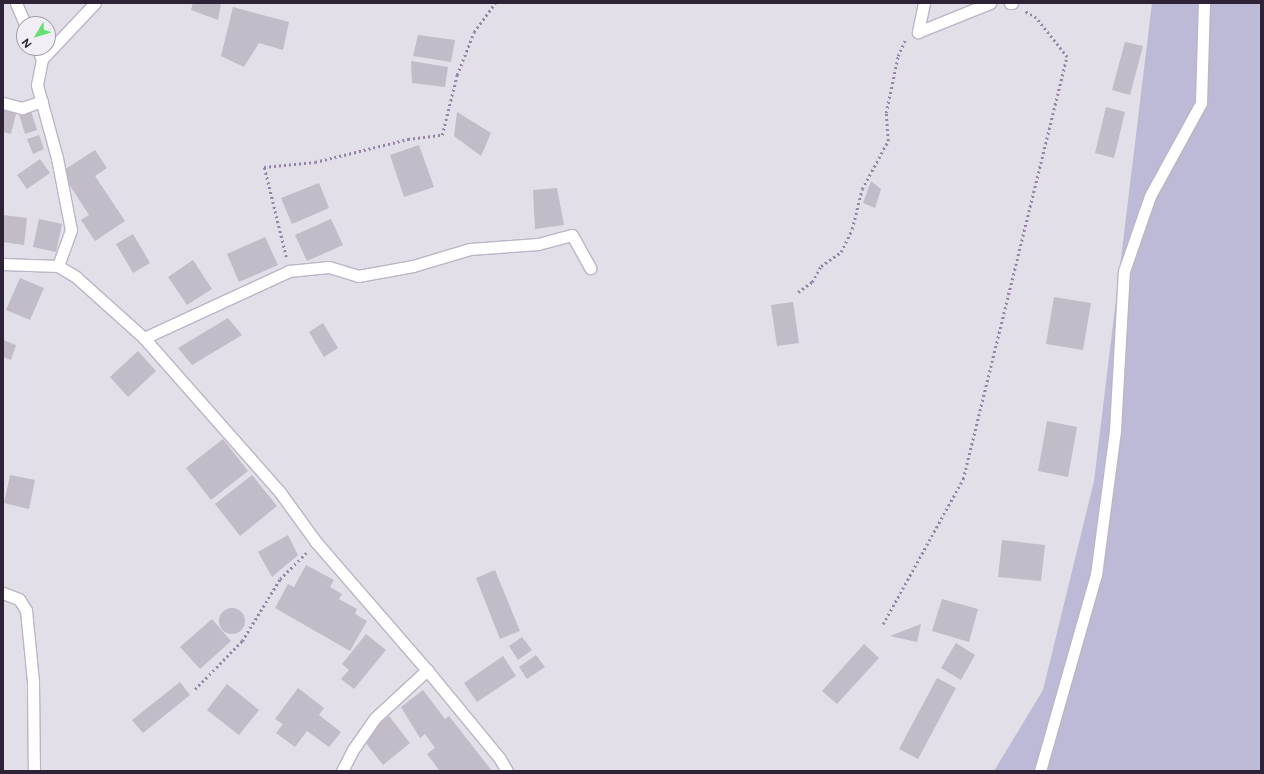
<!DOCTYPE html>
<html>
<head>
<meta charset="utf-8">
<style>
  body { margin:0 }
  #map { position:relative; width:1264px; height:774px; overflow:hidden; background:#e2dfe8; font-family:Figtree,sans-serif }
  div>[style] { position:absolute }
  .green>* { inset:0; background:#bdbad7 }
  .building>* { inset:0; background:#c1bcc8 }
  .round { border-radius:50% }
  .path>* { height:2.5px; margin-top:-1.25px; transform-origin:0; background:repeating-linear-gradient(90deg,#9783a8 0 2px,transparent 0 5px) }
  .roads { filter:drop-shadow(1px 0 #bdb4c6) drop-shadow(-1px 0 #bdb4c6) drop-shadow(0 1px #bdb4c6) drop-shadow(0 -1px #bdb4c6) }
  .minor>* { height:11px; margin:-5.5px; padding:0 5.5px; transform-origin:5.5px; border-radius:5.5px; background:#fff }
  .secondary>* { height:11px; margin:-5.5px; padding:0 5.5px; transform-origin:5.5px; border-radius:5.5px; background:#fff }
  span { translate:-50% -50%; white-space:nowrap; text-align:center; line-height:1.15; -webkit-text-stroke:3.5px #f1eff5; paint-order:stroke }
  .frame { position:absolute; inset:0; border:4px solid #2d2236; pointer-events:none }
  .north { position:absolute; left:16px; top:16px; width:40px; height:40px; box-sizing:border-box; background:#f1eff5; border:1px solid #a39da9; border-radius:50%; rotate:232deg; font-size:11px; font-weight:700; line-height:16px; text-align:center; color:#2d2236 }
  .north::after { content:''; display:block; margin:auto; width:14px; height:18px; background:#65e071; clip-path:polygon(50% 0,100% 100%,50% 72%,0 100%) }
</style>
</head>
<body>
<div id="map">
  <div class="green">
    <i style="clip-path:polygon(1152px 3px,1261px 3px,1261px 771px,994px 771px,1043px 690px,1094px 481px)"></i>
  </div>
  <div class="building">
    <i style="clip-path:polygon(193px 3px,221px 3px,218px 20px,191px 10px)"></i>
    <i style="clip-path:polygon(233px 7px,289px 22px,283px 50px,259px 43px,244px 67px,221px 56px)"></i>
    <i style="clip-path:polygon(418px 35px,455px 40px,451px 62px,413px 56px)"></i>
    <i style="clip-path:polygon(1125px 42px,1143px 46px,1130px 95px,1112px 90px)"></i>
    <i style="clip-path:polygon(411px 61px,448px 67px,445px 87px,412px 83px)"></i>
    <i style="clip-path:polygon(3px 106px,17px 110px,11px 134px,3px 132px)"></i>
    <i style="clip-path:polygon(1106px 107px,1125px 112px,1114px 158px,1095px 153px)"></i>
    <i style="clip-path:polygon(31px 111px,37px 130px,25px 134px,19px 114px)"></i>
    <i style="clip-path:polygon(457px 112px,491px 133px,481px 156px,454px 136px)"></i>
    <i style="clip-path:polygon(39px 135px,44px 149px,33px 154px,27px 139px)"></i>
    <i style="clip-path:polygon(419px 145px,434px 187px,404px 197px,390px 155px)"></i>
    <i style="clip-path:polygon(95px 150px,107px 168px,95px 176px,125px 221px,95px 241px,81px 220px,89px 215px,61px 172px)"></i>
    <i style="clip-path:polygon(40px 159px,50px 173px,27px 189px,17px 175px)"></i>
    <i style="clip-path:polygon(871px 181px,881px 189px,875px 208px,863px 203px)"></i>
    <i style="clip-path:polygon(319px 183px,329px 208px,292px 224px,281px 198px)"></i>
    <i style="clip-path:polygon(557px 188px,564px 225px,535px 229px,533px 190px)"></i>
    <i style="clip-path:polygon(3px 215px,27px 218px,24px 245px,3px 242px)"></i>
    <i style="clip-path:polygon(39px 219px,62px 224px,56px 252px,33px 247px)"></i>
    <i style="clip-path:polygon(331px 219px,343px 245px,307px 261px,295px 235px)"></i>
    <i style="clip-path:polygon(133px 234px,150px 263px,133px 273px,116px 244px)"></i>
    <i style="clip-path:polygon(265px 237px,278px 265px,239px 282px,227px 254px)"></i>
    <i style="clip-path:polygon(193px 260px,212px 289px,187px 305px,168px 277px)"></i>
    <i style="clip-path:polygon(20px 278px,44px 288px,30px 320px,6px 310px)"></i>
    <i style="clip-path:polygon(1054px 297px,1091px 303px,1083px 350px,1046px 344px)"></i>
    <i style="clip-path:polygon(793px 302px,799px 343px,777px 346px,771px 305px)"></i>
    <i style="clip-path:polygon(228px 318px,242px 335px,192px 365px,178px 348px)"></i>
    <i style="clip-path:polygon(323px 323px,338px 348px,324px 357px,309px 332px)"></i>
    <i style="clip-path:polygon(3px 340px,16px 345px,11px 360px,3px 357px)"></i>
    <i style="clip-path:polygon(138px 351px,156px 371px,128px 397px,110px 377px)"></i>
    <i style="clip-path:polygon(1047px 421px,1077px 427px,1068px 477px,1038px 471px)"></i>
    <i style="clip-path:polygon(223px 439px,248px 471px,211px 500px,186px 468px)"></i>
    <i style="clip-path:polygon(10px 475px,35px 480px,29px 509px,4px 503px)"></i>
    <i style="clip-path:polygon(252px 475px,277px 506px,240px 536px,215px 504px)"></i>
    <i style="clip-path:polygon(288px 535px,298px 555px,272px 577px,258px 552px)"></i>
    <i style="clip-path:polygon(1002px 540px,1045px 545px,1041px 581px,998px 577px)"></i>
    <i style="clip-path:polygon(306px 565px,334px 580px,330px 587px,342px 594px,339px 599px,357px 609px,355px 614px,367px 621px,350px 651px,275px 608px,288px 584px,294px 587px)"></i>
    <i style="clip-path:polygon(495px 570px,520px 631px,500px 639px,476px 578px)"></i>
    <i style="clip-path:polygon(942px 599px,978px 609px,969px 642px,932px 631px)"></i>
    <i class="round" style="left:219px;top:608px;width:26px;height:26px"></i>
    <i style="clip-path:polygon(212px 619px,231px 641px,200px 669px,180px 647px)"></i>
    <i style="clip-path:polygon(921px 624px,917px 642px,890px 636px)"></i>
    <i style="clip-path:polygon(366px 634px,386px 650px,354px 689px,341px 679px,349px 670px,342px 664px)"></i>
    <i style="clip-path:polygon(522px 637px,532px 650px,518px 660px,509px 646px)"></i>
    <i style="clip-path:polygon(956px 643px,975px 655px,961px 680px,941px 668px)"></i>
    <i style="clip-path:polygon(864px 644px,879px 658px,837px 704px,822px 691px)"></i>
    <i style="clip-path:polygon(536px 655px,545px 667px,527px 679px,519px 667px)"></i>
    <i style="clip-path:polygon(503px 656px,516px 676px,477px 702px,464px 683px)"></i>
    <i style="clip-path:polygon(937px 678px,956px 688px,918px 759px,899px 749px)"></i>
    <i style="clip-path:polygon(180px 682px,190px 695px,143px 733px,132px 720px)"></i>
    <i style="clip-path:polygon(227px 684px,259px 710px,239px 735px,207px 710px)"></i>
    <i style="clip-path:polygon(298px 688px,324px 708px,319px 715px,341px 732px,329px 747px,307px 731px,295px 747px,276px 733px,283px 724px,275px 719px)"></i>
    <i style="clip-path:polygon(423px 690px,445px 719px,449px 716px,492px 771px,440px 771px,427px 754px,435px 748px,425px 734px,420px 738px,401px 707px)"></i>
    <i style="clip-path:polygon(389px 716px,410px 743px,383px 765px,362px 738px)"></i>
  </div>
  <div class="path">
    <i style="left:286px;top:257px;width:93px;rotate:-103.7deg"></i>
    <i style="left:264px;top:167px;width:51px;rotate:-5.6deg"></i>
    <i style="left:315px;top:162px;width:96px;rotate:-13.9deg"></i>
    <i style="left:408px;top:139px;width:34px;rotate:-7deg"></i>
    <i style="left:442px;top:135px;width:62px;rotate:-76deg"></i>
    <i style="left:457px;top:75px;width:46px;rotate:-68.4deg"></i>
    <i style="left:474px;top:32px;width:36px;rotate:-54deg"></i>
    <i style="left:798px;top:292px;width:17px;rotate:-36deg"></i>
    <i style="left:812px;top:282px;width:18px;rotate:-61deg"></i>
    <i style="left:821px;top:266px;width:24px;rotate:-35deg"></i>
    <i style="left:841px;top:252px;width:25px;rotate:-64deg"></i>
    <i style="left:852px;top:229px;width:41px;rotate:-76deg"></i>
    <i style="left:862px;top:189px;width:55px;rotate:-61.6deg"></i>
    <i style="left:888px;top:141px;width:28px;rotate:-94deg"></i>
    <i style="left:886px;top:113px;width:58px;rotate:-78.1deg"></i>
    <i style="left:898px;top:56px;width:17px;rotate:-66deg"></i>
    <i style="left:883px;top:624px;width:166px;rotate:-61.1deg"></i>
    <i style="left:963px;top:479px;width:435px;rotate:-76.2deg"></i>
    <i style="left:1067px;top:57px;width:50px;rotate:-128.5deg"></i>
    <i style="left:1036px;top:18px;width:14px;rotate:-150deg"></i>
    <i style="left:195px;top:689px;width:67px;rotate:-45.6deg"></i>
    <i style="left:242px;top:641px;width:73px;rotate:-58.5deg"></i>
    <i style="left:280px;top:579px;width:37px;rotate:-45deg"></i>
  </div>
  <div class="roads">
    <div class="minor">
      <i style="left:16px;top:3px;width:23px;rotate:67deg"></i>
      <i style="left:924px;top:3px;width:30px;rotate:102deg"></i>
      <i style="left:918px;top:32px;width:78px;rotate:-21.9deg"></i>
      <i style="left:1010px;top:3px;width:2px"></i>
      <i style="left:37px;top:48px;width:12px;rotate:66deg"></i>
      <i style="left:42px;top:59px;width:26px;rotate:101deg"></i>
      <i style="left:37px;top:85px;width:76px;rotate:74.7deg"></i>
      <i style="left:57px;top:158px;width:73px;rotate:79deg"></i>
      <i style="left:71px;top:230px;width:38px;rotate:110deg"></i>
      <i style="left:42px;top:59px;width:77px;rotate:-46.6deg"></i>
      <i style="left:3px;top:103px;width:20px;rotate:15deg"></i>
      <i style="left:22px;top:108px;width:21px;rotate:-19deg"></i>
      <i style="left:144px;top:338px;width:160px;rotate:-24.8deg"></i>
      <i style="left:289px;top:271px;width:40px;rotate:-5.7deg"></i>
      <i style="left:329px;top:267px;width:30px;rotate:17deg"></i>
      <i style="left:358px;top:276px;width:56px;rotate:-10.3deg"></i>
      <i style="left:413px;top:266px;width:59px;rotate:-16.6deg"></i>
      <i style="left:470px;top:249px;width:68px;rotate:-4.2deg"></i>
      <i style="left:538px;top:244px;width:35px;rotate:-15deg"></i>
      <i style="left:572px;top:235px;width:38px;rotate:61deg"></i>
      <i style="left:3px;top:593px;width:17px;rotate:21deg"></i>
      <i style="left:19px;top:599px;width:13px;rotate:58deg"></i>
      <i style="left:26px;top:610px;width:72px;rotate:84.4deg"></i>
      <i style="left:33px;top:682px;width:89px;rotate:89.4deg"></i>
      <i style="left:342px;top:771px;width:22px;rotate:-63deg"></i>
      <i style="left:352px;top:751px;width:40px;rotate:-55.1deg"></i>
      <i style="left:375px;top:718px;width:71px;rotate:-42.7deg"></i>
      <i style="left:1040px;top:771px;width:204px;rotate:-74.1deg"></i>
      <i style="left:1096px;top:575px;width:146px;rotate:-82.5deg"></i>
      <i style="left:1115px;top:430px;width:159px;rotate:-86.8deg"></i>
      <i style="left:1124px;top:271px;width:79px;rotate:-70.9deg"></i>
      <i style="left:1150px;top:196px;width:106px;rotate:-61.3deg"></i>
      <i style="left:1201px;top:103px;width:100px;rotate:-88.3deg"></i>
    </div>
    <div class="secondary">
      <i style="left:3px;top:264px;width:55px;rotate:2.1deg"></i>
      <i style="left:58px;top:266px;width:21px;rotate:31deg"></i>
      <i style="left:76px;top:277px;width:91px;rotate:41.9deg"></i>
      <i style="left:144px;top:338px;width:204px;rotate:48.6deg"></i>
      <i style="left:279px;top:491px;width:63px;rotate:54deg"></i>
      <i style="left:316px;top:542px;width:169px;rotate:49.1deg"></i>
      <i style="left:427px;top:670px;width:115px;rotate:50.6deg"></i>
      <i style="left:500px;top:759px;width:14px;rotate:60deg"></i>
    </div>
  </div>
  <div class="frame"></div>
  <div class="north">N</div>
</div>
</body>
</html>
